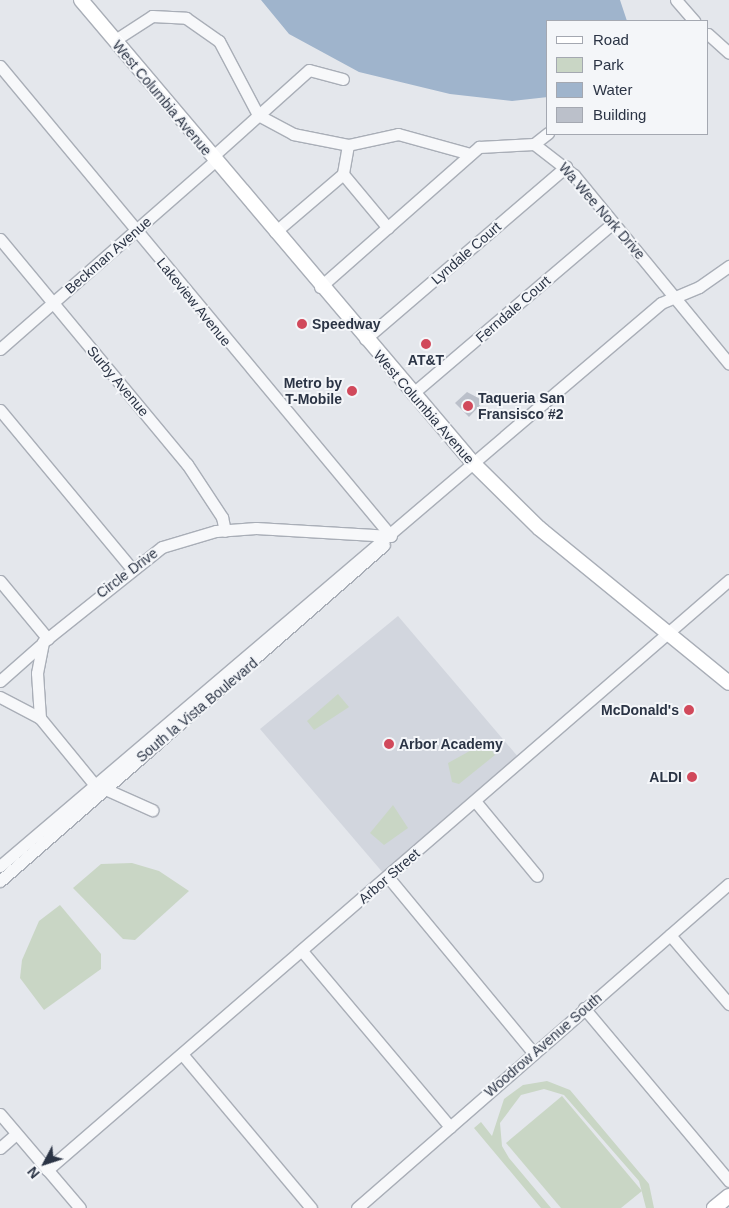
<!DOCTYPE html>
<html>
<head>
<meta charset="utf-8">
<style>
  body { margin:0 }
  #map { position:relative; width:729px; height:1208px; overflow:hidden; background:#e4e7ec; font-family:Helvetica,sans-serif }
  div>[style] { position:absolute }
  .built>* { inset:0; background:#d2d6de }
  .green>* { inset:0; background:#c9d6c5 }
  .water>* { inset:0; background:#9fb4cc }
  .building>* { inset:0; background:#bbc0ca }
  .roads { filter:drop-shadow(1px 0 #a9aeb7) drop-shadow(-1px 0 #a9aeb7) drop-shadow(0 1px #a9aeb7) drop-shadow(0 -1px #a9aeb7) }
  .minor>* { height:11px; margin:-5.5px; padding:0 5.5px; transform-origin:5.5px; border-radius:5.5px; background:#f7f8fa }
  .major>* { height:14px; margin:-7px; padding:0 7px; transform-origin:7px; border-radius:7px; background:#fff }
  .dots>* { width:14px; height:14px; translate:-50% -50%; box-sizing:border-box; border:2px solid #f4f6f9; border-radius:50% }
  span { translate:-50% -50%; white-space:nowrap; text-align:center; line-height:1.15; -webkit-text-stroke:4px #f4f6f9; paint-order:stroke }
  .street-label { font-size:14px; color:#2b3445 }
  .poi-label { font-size:14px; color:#2b3445; font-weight:700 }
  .left { translate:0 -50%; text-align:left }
  .right { translate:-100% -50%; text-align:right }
  .legend { position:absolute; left:546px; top:20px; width:162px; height:115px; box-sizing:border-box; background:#f4f6f9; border:1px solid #a4a8b1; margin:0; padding:6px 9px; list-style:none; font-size:15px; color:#2b3445 }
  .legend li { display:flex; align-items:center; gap:10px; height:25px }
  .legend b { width:25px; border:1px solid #a4a8b1 }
  .north { position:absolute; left:20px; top:1138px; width:50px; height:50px; -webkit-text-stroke:4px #f4f6f9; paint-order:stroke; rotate:230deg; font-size:14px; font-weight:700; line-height:20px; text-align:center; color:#2b3445 }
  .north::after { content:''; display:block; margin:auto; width:18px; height:22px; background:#2b3445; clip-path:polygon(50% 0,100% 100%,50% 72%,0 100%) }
</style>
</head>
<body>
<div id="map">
  <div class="built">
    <i style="clip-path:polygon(398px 616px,519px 758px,384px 874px,260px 729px)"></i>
  </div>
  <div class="green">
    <i style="clip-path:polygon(338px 694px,349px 707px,314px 730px,307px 721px)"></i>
    <i style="clip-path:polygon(486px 742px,495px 755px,459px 784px,452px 782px,448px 763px)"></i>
    <i style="clip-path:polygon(393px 805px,408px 828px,384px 845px,370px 833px)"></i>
    <i style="clip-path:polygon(132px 863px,159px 871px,189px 891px,135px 940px,123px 939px,73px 888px,101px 864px)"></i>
    <i style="clip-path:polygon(60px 905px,101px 954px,101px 969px,44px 1010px,20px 978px,22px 960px,39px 921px)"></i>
    <i style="clip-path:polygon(547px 1081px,570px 1090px,649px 1184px,654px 1208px,646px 1208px,639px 1181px,564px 1095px,544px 1089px,521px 1095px,500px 1123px,502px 1146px,509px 1158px,551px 1208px,541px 1208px,474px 1128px,481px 1122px,492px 1136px,504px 1099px,523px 1085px)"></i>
    <i style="clip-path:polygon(562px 1096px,642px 1191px,621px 1208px,561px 1208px,506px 1143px)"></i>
  </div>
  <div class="water">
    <i style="clip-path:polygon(261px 0,620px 0,627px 21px,548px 21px,548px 97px,512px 101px,450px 94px,359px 72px,289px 34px)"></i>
  </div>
  <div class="building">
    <i style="clip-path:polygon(467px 392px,484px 401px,469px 417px,455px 403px)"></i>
  </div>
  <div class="roads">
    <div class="minor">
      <i style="left:676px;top:0;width:28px;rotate:49deg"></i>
      <i style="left:708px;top:34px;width:28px;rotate:42deg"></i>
      <i style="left:115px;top:40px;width:44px;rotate:-33deg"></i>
      <i style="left:152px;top:16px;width:34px;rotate:3deg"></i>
      <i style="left:186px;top:18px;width:40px;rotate:34.9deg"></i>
      <i style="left:219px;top:41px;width:84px;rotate:62.2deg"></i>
      <i style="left:258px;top:115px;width:40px;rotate:28deg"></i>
      <i style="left:293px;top:134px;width:56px;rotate:11.3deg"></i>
      <i style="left:348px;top:145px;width:51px;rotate:-12.4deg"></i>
      <i style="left:398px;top:134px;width:75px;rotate:15.5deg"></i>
      <i style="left:0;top:66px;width:611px;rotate:50.24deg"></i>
      <i style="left:534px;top:144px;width:18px;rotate:-38deg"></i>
      <i style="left:348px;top:145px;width:29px;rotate:100deg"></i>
      <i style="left:343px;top:174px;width:70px;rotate:50.2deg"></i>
      <i style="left:212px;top:157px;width:130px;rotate:-41.9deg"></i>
      <i style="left:309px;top:70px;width:35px;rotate:15deg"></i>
      <i style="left:275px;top:232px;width:89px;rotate:-40.5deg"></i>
      <i style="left:0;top:239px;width:293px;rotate:50.3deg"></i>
      <i style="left:187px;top:464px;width:64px;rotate:56.6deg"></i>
      <i style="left:222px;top:517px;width:14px;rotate:78deg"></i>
      <i style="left:320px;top:287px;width:212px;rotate:-41.4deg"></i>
      <i style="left:479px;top:147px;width:55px;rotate:-3.1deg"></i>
      <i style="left:534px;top:144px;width:51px;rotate:37.8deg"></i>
      <i style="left:574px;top:175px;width:244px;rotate:50.6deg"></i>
      <i style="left:365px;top:339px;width:265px;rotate:-40.6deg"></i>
      <i style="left:0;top:349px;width:286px;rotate:-41.2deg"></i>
      <i style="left:412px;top:394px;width:264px;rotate:-40.4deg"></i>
      <i style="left:0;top:410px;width:205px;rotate:50.3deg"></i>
      <i style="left:0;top:581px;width:75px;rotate:50.4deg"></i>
      <i style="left:0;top:681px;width:56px;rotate:-41.4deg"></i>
      <i style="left:0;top:697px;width:45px;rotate:27.7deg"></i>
      <i style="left:40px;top:718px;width:85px;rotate:50.7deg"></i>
      <i style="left:94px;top:784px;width:64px;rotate:24.1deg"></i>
      <i style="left:40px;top:718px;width:45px;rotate:-93.8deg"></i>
      <i style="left:37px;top:673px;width:32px;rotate:-79deg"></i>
      <i style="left:43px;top:642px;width:152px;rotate:-38.6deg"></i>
      <i style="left:162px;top:547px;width:56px;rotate:-16.5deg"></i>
      <i style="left:216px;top:531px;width:40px;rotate:-4.3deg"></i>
      <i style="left:256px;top:528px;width:135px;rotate:3.4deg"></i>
      <i style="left:475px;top:801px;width:97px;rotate:50.4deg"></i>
      <i style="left:0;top:866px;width:868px;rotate:-40.42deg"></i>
      <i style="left:661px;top:303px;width:41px;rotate:-22.8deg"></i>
      <i style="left:699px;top:287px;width:37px;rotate:-35deg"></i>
      <i style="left:388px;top:877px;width:227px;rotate:50.4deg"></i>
      <i style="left:0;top:881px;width:510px;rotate:-41.19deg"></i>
      <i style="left:670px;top:935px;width:91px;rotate:49.5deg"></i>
      <i style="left:302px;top:951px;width:230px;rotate:49.9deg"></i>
      <i style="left:584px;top:1008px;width:226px;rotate:50deg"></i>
      <i style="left:182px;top:1054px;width:201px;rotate:50deg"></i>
      <i style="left:0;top:1114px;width:123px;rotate:49.6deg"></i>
      <i style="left:0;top:1148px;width:21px;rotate:-41deg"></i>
      <i style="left:47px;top:1170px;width:902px;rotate:-40.86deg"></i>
      <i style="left:357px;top:1208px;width:493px;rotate:-41.1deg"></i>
    </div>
    <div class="major">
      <i style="left:81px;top:0;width:607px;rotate:49.75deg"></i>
      <i style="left:473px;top:463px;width:93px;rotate:44.6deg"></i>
      <i style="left:539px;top:528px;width:245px;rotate:39.2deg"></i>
      <i style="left:714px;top:1208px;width:19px;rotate:-39deg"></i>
    </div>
  </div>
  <div class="dots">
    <i style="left:302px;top:324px;background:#d1495b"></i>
    <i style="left:426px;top:344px;background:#d1495b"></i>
    <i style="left:352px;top:391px;background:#d1495b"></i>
    <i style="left:468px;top:406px;background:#d1495b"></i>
    <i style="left:689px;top:710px;background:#d1495b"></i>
    <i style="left:389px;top:744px;background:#d1495b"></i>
    <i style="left:692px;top:777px;background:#d1495b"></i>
  </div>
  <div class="street-label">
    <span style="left:162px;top:98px;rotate:50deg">West Columbia Avenue</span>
    <span style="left:602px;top:211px;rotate:49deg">Wa Wee Nork Drive</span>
    <span style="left:466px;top:253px;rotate:-41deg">Lyndale Court</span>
    <span style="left:108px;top:255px;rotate:-41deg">Beckman Avenue</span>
    <span style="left:194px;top:302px;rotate:51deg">Lakeview Avenue</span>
    <span style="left:513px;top:309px;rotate:-41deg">Ferndale Court</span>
    <span style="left:118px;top:381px;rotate:50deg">Surby Avenue</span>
    <span style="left:424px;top:407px;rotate:49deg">West Columbia Avenue</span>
    <span style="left:127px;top:573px;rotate:-37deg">Circle Drive</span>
    <span style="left:197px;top:710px;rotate:-40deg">South la Vista Boulevard</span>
    <span style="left:389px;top:876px;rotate:-41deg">Arbor Street</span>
    <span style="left:543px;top:1045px;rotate:-41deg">Woodrow Avenue South</span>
  </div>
  <div class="poi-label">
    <span class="left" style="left:312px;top:324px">Speedway</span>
    <span style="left:426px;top:360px">AT&amp;T</span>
    <span class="right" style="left:342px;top:391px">Metro by<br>T-Mobile</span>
    <span class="left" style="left:478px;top:406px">Taqueria San<br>Fransisco #2</span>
    <span class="right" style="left:679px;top:710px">McDonald's</span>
    <span class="left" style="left:399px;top:744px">Arbor Academy</span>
    <span class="right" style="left:682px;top:777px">ALDI</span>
  </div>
  <ul class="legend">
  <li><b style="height:6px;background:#fff"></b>Road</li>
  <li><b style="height:14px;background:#c9d6c5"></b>Park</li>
  <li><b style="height:14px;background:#9fb4cc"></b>Water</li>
  <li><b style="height:14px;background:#bbc0ca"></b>Building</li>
  </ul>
  <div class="north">N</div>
</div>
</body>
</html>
